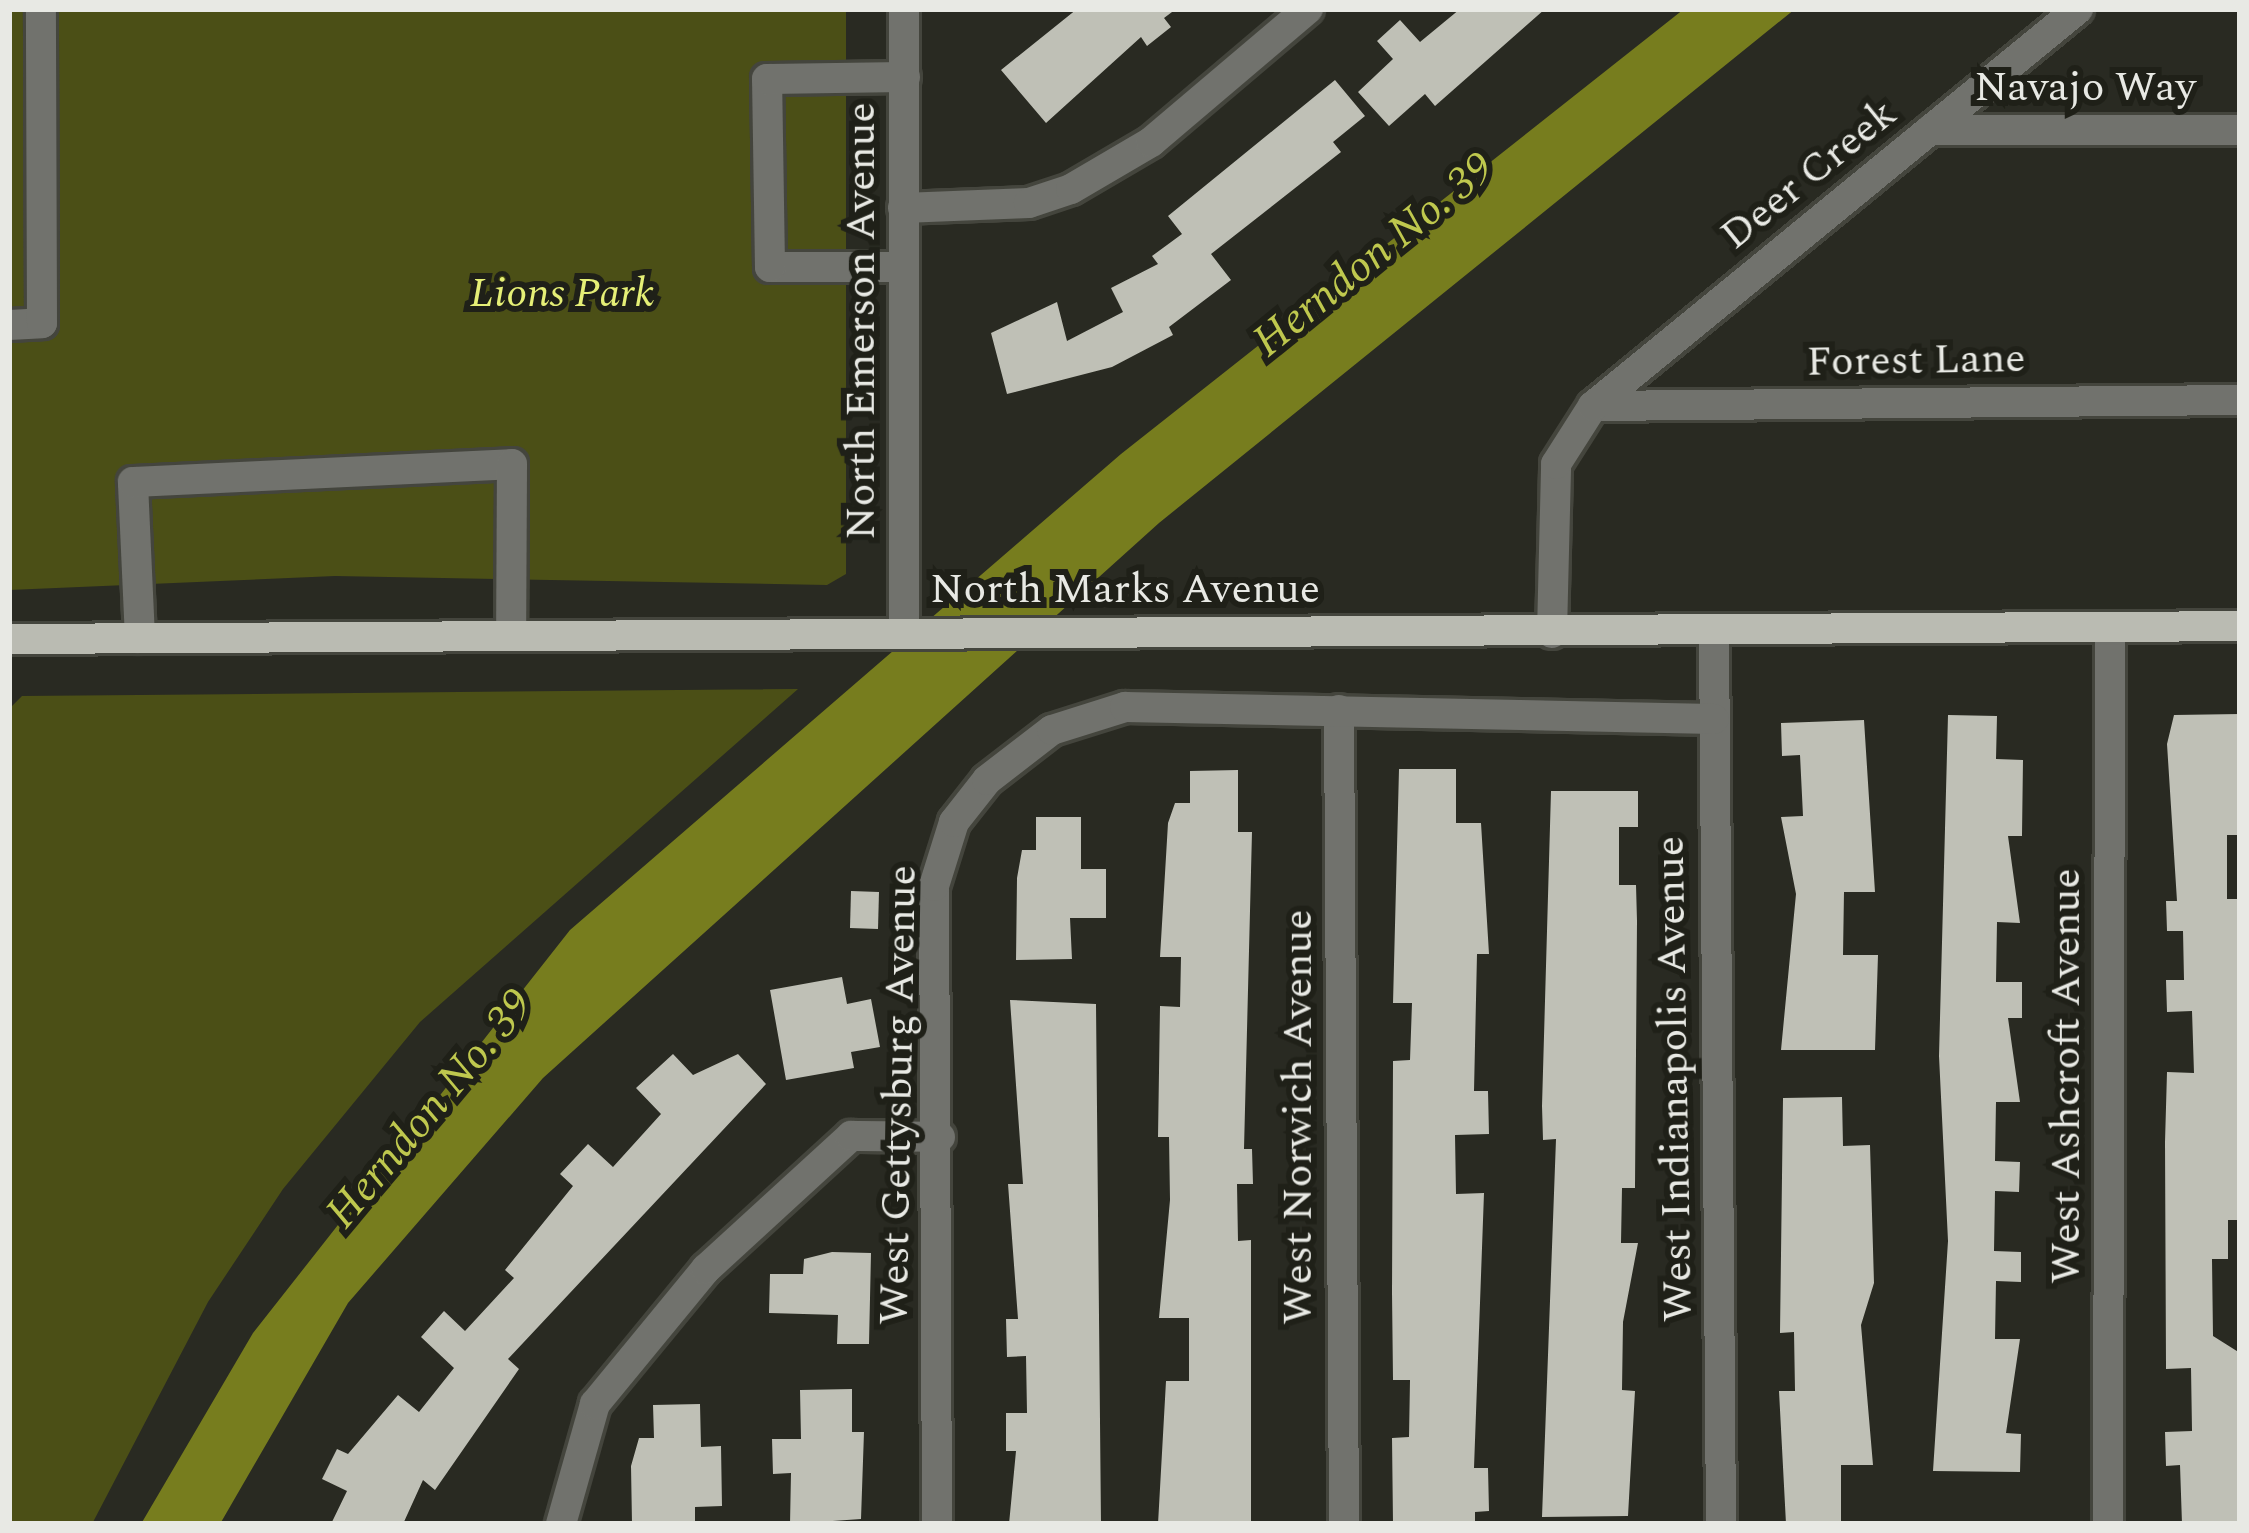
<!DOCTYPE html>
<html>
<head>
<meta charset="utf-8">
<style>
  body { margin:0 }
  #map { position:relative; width:2249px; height:1533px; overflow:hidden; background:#292a22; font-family:Spectral,serif }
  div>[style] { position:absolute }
  .green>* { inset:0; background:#4b4f16 }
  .water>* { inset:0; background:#777d1e }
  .building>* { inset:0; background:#bfc0b6 }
  .roads { filter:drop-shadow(3px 0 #44453d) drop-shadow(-3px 0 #44453d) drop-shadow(0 3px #44453d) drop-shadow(0 -3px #44453d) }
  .minor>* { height:30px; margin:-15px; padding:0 15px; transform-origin:15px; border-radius:15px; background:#71726d }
  .major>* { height:30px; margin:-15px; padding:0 15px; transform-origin:15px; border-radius:15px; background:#babbb2 }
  span { translate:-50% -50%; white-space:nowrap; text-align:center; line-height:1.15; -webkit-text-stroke:12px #1f2018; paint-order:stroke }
  .street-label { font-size:42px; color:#e8e9e4 }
  .park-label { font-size:42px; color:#e5ef76; font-style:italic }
  .water-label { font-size:45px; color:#bfc84e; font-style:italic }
  .frame { position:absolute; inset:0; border:12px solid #e8e9e4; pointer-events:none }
</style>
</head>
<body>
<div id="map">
  <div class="green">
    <i style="clip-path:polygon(9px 9px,846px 9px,846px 574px,827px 585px,335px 576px,9px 590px)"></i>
    <i style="clip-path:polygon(798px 689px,420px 1022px,283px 1189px,208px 1302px,92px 1524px,9px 1524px,9px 709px,22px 696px)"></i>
  </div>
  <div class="water">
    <i style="clip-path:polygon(1684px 9px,1795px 9px,1159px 523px,543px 1078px,348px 1303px,220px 1524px,141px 1524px,253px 1333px,570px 930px,1121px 454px)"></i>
  </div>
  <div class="building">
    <i style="clip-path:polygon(1077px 9px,1176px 9px,1164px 18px,1171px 27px,1147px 46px,1141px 37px,1046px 123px,1001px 70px)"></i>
    <i style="clip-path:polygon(1460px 9px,1545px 9px,1435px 106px,1425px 94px,1389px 126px,1358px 92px,1393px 59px,1377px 41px,1400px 20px,1420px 42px)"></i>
    <i style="clip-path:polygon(1335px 80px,1365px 116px,1333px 142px,1341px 152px,1211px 254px,1231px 280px,1169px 327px,1173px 335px,1112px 367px,1007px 394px,991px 333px,1057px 302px,1067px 341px,1123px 312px,1111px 288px,1158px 264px,1152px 256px,1182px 234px,1168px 216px)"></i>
    <i style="clip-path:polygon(2240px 714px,2239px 835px,2227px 835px,2227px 899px,2240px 899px,2240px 1220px,2228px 1220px,2228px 1259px,2212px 1259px,2213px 1336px,2240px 1353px,2240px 1524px,2182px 1524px,2180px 1465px,2166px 1466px,2165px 1432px,2192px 1431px,2191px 1368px,2166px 1369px,2165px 1142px,2167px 1072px,2194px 1073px,2192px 1011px,2167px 1012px,2166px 980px,2184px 980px,2183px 931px,2167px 931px,2166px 901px,2177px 901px,2167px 744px,2174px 715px)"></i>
    <i style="clip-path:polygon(1948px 715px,1997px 716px,1996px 759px,2023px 760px,2022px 836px,2008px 836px,2020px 923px,1997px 922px,1996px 982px,2022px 982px,2022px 1018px,2008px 1018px,2020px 1102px,1996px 1102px,1995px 1161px,2020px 1162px,2019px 1192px,1995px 1191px,1994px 1251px,2021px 1252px,2021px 1282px,1996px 1281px,1995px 1339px,2020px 1339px,2006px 1433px,2021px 1434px,2020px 1472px,1933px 1471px,1948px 1241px,1939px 1056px)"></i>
    <i style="clip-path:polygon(1864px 720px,1875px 892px,1844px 892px,1843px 955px,1878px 955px,1875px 1050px,1781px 1050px,1796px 894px,1781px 817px,1803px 816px,1800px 755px,1782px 756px,1781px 723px)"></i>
    <i style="clip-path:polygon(1399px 769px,1456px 769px,1456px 823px,1481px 823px,1489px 954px,1477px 954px,1474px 1091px,1488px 1091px,1489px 1134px,1455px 1135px,1456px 1194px,1484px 1193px,1474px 1468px,1488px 1468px,1489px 1511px,1475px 1512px,1475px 1524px,1393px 1524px,1392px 1438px,1409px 1437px,1410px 1380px,1393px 1380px,1392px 1293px,1393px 1061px,1410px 1060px,1412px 1003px,1393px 1003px)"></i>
    <i style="clip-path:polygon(1238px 770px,1238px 832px,1252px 832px,1244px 1149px,1252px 1149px,1253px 1184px,1237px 1184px,1238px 1241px,1251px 1240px,1251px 1524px,1158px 1524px,1166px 1381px,1189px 1381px,1189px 1318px,1159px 1318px,1170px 1200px,1169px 1137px,1158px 1137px,1160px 1006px,1180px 1007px,1181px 957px,1160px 957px,1168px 823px,1175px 803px,1190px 803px,1190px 771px)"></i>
    <i style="clip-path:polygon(1551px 791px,1638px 791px,1638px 827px,1619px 827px,1619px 885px,1636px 885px,1637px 921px,1635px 1188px,1622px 1188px,1621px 1243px,1638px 1243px,1623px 1322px,1622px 1390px,1635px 1391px,1628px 1516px,1542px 1517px,1556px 1139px,1543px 1140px,1542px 1106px)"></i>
    <i style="clip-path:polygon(1036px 817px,1081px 817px,1081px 869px,1106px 869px,1106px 918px,1070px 918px,1072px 959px,1016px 960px,1017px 878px,1022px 850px,1036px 850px)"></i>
    <i style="clip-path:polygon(851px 891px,879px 892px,878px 929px,850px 928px)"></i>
    <i style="clip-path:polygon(842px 977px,847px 1004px,871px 999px,880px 1047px,851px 1052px,854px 1068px,786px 1080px,770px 990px)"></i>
    <i style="clip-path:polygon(1010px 1000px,1096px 1004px,1101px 1524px,1009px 1524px,1016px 1451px,1006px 1451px,1006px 1413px,1027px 1413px,1026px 1356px,1007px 1357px,1006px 1319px,1018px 1319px,1008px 1184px,1023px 1184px)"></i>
    <i style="clip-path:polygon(673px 1054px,693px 1075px,738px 1054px,766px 1084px,508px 1359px,519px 1369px,435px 1490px,423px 1480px,403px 1524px,331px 1524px,347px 1491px,322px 1479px,337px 1449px,348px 1454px,398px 1395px,419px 1412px,454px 1368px,421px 1337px,444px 1311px,465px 1331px,514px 1278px,505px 1270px,573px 1186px,560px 1174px,588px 1144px,613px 1167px,661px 1114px,636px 1088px)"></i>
    <i style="clip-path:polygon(1842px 1097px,1843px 1146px,1870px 1145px,1874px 1283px,1861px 1325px,1873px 1465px,1841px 1465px,1841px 1524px,1786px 1524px,1779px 1391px,1795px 1391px,1794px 1332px,1780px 1333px,1783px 1098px)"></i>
    <i style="clip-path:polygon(832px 1252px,871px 1253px,869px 1344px,837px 1344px,838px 1315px,769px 1313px,770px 1274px,803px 1274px,804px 1259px)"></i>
    <i style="clip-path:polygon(852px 1389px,852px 1432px,864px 1432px,861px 1519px,790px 1524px,791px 1473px,773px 1474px,772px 1439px,801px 1439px,800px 1390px)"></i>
    <i style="clip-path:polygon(700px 1404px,701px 1447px,721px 1446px,722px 1506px,695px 1507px,695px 1524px,632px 1524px,631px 1466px,639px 1438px,654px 1438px,653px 1405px)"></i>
  </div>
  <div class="roads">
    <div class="minor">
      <i style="left:1930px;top:130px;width:310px"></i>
      <i style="left:903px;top:208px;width:126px;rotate:-2.3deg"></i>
      <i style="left:1029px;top:203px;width:44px;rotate:-18.4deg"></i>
      <i style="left:1071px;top:189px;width:93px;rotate:-30.4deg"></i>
      <i style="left:1151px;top:142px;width:206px;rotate:-40.3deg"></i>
      <i style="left:903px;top:267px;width:133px;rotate:180deg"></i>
      <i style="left:770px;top:267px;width:188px;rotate:-90.9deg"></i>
      <i style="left:767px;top:79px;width:138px;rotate:-0.8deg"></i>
      <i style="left:9px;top:325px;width:33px;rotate:-3deg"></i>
      <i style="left:42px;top:323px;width:314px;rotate:-90.2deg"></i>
      <i style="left:1593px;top:406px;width:647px;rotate:-0.53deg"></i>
      <i style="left:904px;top:632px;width:623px;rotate:-90deg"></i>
      <i style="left:1552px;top:633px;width:169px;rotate:-88.6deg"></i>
      <i style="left:1556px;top:464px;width:69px;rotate:-57.5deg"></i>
      <i style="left:1593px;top:406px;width:627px;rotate:-39.3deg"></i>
      <i style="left:1714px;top:634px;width:890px;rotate:89.55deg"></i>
      <i style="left:140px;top:638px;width:156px;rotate:-92.6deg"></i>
      <i style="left:133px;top:482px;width:379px;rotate:-2.7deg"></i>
      <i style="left:512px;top:464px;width:171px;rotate:90.3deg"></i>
      <i style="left:1339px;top:710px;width:814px;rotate:89.65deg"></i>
      <i style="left:561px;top:1524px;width:125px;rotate:-74.2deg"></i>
      <i style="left:595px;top:1404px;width:175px;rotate:-50.6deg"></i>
      <i style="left:706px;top:1269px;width:197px;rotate:-42.5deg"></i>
      <i style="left:851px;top:1136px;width:89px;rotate:0.6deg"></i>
      <i style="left:937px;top:1524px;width:638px;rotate:-90.27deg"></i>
      <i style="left:934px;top:886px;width:67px;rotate:-72.6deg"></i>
      <i style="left:954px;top:822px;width:53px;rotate:-51.8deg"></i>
      <i style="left:987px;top:780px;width:82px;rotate:-37.6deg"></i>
      <i style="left:1052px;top:730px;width:77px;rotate:-17.5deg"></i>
      <i style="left:1125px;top:707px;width:589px;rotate:1.17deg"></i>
      <i style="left:2108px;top:1524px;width:895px;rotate:-89.87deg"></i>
    </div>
    <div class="major">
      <i style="left:9px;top:639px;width:2231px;rotate:-0.33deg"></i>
    </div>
  </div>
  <div class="street-label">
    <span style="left:2085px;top:88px">Navajo Way</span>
    <span style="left:1809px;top:175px;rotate:-39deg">Deer Creek</span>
    <span style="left:862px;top:321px;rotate:-90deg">North Emerson Avenue</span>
    <span style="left:1916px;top:361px;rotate:-1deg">Forest Lane</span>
    <span style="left:1125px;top:590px">North Marks Avenue</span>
    <span style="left:2067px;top:1076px;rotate:-90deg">West Ashcroft Avenue</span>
    <span style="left:1675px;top:1079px;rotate:-91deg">West Indianapolis Avenue</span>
    <span style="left:899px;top:1095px;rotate:-89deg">West Gettysburg Avenue</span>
    <span style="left:1299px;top:1117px;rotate:-90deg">West Norwich Avenue</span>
  </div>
  <div class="park-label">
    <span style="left:562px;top:294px">Lions Park</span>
  </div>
  <div class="water-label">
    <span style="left:1374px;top:255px;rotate:-39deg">Herndon No. 39</span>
    <span style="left:430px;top:1109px;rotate:-50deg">Herndon No. 39</span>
  </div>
  <div class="frame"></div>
</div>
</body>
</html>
